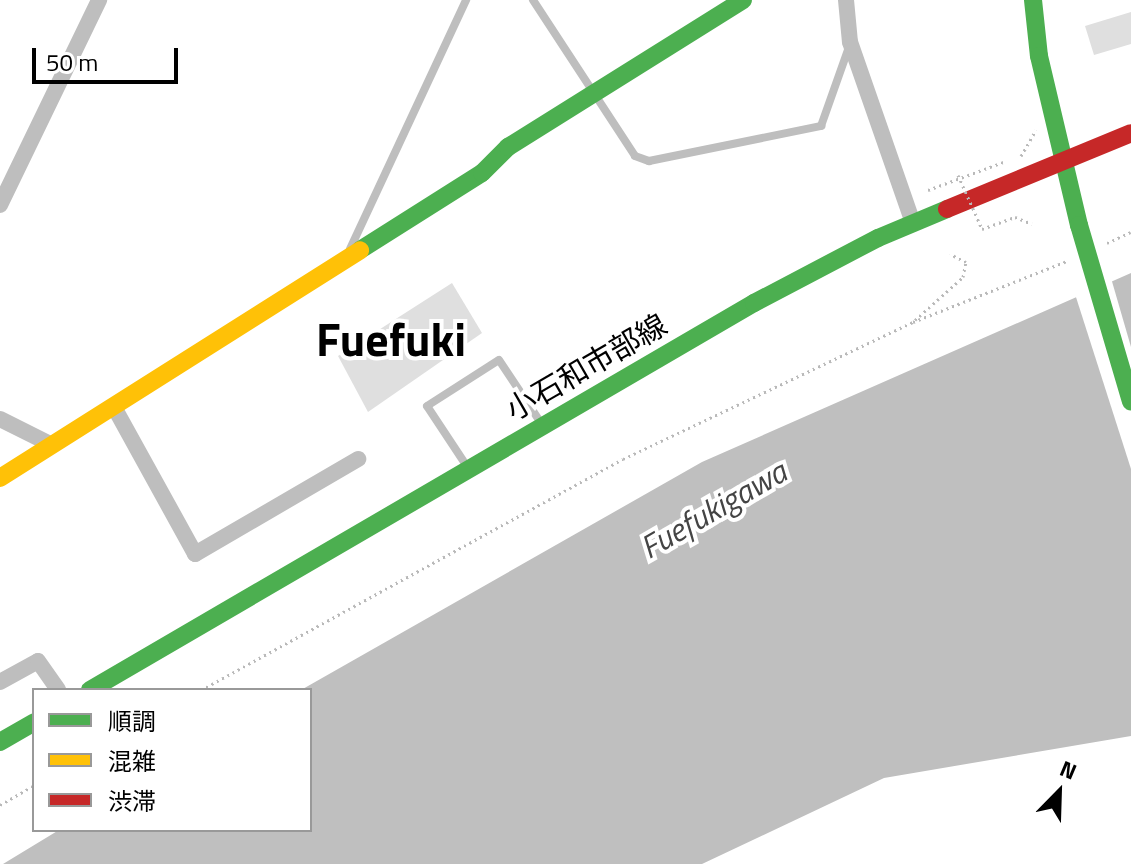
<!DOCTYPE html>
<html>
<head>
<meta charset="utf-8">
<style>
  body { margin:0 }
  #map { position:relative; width:1131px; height:864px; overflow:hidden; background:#fff; font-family:"Titillium Web","Noto Sans JP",sans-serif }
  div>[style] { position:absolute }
  .water>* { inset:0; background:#bfbfbf }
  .pier>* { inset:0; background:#fff }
  .building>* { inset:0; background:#dfdfdf }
  .path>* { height:3px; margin-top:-1.5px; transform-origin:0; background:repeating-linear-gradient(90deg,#b9b9b9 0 2px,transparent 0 6px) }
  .lane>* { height:8px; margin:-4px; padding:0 4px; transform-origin:4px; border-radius:4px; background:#bebebe }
  .street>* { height:16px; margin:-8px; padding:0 8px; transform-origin:8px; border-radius:8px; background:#bebebe }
  .fast>* { height:18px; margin:-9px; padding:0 9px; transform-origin:9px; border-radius:9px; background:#4caf50 }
  .slow>* { height:18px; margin:-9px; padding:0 9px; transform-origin:9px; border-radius:9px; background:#ffc107 }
  .jam>* { height:18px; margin:-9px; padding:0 9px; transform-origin:9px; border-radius:9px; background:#c62828 }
  .path-bridge>* { height:3px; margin-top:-1.5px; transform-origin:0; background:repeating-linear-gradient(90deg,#b9b9b9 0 2px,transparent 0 6px) }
  .fast-bridge>* { height:18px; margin:-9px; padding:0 9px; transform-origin:9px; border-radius:9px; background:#4caf50 }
  span { translate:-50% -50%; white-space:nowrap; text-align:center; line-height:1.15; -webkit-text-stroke:8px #fff; paint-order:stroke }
  .street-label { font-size:30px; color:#000 }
  .water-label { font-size:32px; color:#444; font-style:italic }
  .town-label { font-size:46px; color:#000; font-weight:700 }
  .legend { position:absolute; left:32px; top:688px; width:280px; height:144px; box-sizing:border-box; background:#fff; border:2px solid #999; margin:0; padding:10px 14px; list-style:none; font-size:24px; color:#000 }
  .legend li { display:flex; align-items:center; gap:16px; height:40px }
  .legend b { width:40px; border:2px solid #999 }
  .north { position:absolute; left:1019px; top:752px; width:80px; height:80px; -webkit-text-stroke:6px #fff; paint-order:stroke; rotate:23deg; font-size:22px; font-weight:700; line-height:32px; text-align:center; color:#000 }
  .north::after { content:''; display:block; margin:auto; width:28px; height:36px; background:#000; clip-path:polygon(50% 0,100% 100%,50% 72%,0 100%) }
  .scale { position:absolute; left:32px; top:48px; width:146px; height:36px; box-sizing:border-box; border:4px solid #000; border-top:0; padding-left:10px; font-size:24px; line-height:28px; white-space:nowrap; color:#000; -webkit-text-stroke:6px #fff; paint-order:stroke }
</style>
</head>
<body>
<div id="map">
  <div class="water">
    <i style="clip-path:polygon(1131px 273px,1131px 736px,884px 778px,702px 864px,3px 864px,59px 830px,310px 830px,310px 690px,301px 690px,702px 462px)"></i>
  </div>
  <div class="pier">
    <i style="clip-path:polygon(1111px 278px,1131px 347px,1131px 469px,1075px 294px)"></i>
  </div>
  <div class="building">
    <i style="clip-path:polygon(1131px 12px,1131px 44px,1094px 55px,1085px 26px)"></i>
    <i style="clip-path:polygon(452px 283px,482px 333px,368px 412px,338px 356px)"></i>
  </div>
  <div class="path">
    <i style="left:1021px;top:156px;width:30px;rotate:-60deg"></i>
    <i style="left:928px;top:190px;width:83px;rotate:-20.4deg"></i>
    <i style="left:982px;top:229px;width:35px;rotate:-20deg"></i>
    <i style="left:1015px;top:217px;width:18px;rotate:22deg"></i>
    <i style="left:1107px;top:243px;width:26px;rotate:-25deg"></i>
    <i style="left:915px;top:320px;width:64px;rotate:-41.9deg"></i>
    <i style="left:963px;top:277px;width:15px;rotate:-79deg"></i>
    <i style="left:966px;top:262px;width:18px;rotate:-153deg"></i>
    <i style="left:201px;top:690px;width:481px;rotate:-28.7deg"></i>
    <i style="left:623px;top:459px;width:321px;rotate:-25.3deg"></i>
    <i style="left:913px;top:322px;width:166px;rotate:-21.6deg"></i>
    <i style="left:0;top:805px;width:39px;rotate:-30deg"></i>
  </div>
  <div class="lane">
    <i style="left:533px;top:0;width:186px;rotate:56.8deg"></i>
    <i style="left:635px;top:156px;width:15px;rotate:20deg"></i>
    <i style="left:649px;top:161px;width:176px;rotate:-11.5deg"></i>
    <i style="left:821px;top:126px;width:87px;rotate:-70.5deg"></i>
    <i style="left:350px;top:249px;width:275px;rotate:-65deg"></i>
    <i style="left:468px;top:468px;width:74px;rotate:-123.5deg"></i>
    <i style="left:427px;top:406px;width:85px;rotate:-32.6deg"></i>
    <i style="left:499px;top:360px;width:76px;rotate:56.3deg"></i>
  </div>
  <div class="street">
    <i style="left:846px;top:0;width:42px;rotate:84.6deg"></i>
    <i style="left:850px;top:42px;width:192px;rotate:70.8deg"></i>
    <i style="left:0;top:205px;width:228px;rotate:-64.2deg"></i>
    <i style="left:114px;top:407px;width:168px;rotate:61.1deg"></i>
    <i style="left:195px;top:554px;width:189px;rotate:-30.2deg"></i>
    <i style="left:0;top:419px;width:58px;rotate:26.6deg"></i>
    <i style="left:0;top:682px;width:43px;rotate:-28.9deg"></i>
    <i style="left:38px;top:661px;width:35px;rotate:55deg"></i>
  </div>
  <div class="fast">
    <i style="left:1033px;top:0;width:56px;rotate:83.9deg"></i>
    <i style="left:1039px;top:56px;width:174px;rotate:76.7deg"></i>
    <i style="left:360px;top:250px;width:144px;rotate:-32.3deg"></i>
    <i style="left:482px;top:173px;width:37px;rotate:-45deg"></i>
    <i style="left:508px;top:147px;width:277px;rotate:-32deg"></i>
    <i style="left:90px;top:690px;width:769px;rotate:-30.23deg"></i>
    <i style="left:754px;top:303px;width:140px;rotate:-27.7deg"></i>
    <i style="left:878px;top:238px;width:75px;rotate:-22.8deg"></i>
    <i style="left:0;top:742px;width:39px;rotate:-30deg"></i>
  </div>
  <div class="slow">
    <i style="left:0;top:478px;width:426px;rotate:-32.3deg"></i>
  </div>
  <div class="jam">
    <i style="left:947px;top:209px;width:199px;rotate:-22.4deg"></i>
  </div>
  <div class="path-bridge">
    <i style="left:958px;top:175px;width:59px;rotate:66deg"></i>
  </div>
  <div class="fast-bridge">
    <i style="left:1079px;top:225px;width:184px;rotate:73.6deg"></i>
  </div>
  <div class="street-label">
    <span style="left:586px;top:367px;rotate:-30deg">小石和市部線</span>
  </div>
  <div class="water-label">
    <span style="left:713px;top:509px;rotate:-30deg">Fuefukigawa</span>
  </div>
  <div class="town-label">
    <span style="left:391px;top:339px">Fuefuki</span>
  </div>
  <ul class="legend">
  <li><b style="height:10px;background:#4caf50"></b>順調</li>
  <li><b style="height:10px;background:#ffc107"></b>混雑</li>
  <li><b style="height:10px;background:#c62828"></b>渋滞</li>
  </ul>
  <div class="north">N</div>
  <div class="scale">50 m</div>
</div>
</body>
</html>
